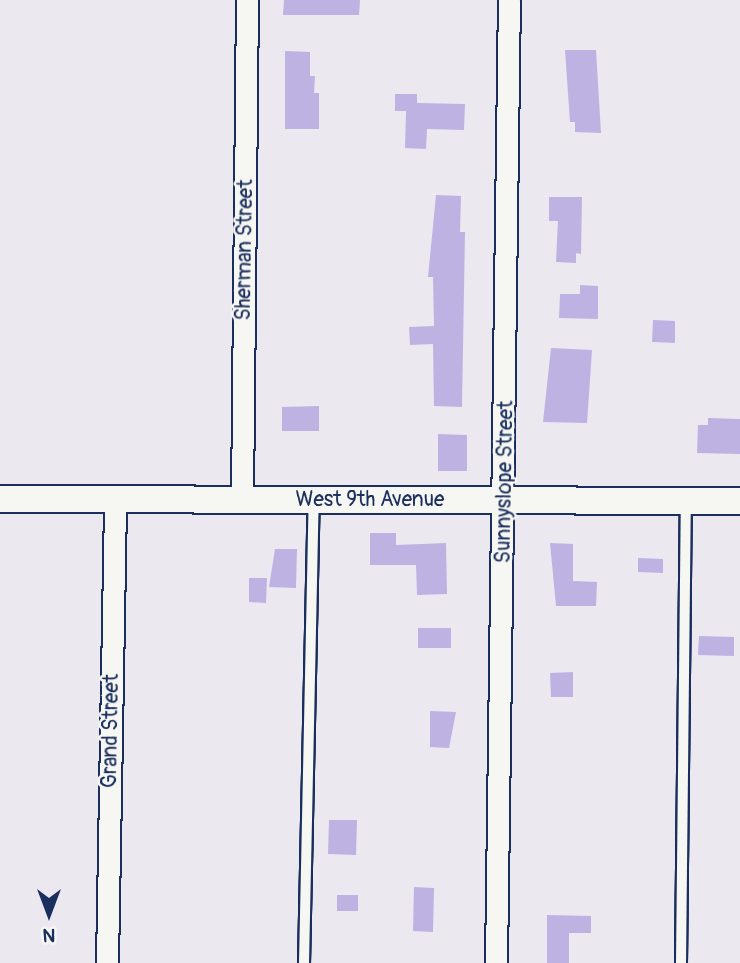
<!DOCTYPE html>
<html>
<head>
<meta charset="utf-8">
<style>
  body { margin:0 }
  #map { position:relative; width:740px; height:963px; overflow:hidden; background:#ebe8ef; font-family:Pangolin,sans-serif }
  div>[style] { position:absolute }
  .building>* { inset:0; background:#beb2e3 }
  .roads { filter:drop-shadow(2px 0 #1b2f5e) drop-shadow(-2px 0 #1b2f5e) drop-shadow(0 2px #1b2f5e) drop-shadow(0 -2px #1b2f5e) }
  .service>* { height:10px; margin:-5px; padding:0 5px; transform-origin:5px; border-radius:5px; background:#f6f6f2 }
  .minor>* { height:21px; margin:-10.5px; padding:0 10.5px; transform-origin:10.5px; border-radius:10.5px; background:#f6f6f2 }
  .tertiary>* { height:26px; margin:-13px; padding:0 13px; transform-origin:13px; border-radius:13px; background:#f6f6f2 }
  span { translate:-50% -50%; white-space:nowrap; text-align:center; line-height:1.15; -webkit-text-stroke:5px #f6f6f2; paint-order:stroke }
  .street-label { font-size:21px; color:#1b2f5e }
  .north { position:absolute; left:14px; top:879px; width:70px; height:70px; -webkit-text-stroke:5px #f6f6f2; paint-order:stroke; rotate:180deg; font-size:19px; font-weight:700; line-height:28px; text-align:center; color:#1b2f5e }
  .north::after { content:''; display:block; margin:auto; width:24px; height:32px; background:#1b2f5e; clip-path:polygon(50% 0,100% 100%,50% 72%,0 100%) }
</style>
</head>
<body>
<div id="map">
  <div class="building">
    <i style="clip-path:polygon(284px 0,360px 0,359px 15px,283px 15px)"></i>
    <i style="clip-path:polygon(565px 50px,596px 50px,601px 133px,575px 132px,575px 122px,570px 122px)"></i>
    <i style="clip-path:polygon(285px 51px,310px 52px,310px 76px,315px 76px,314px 93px,319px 93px,319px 129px,285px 129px)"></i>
    <i style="clip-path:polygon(395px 94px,417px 94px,417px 103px,465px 104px,464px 130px,427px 129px,426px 149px,405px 148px,406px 111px,395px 111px)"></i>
    <i style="clip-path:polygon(436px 195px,461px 196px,460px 232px,465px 232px,462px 407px,434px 406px,433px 344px,410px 345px,409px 327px,434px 326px,433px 277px,428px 277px)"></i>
    <i style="clip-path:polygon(549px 197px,582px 197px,581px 254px,576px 253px,576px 263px,556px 262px,558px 221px,549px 221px)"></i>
    <i style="clip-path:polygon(580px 285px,598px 286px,598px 319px,559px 318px,560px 294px,580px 294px)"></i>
    <i style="clip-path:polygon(653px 320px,675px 321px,675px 343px,652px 342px)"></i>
    <i style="clip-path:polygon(551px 348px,592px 350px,587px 423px,543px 422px)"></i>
    <i style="clip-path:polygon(319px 406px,319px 431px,282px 431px,282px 407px)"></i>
    <i style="clip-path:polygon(708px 418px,740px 419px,740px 454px,697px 453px,698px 425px,708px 425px)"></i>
    <i style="clip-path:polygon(438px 434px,467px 435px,467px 471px,438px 471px)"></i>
    <i style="clip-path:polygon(370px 533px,396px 533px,396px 545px,446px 543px,447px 594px,417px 595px,416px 565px,370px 565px)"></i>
    <i style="clip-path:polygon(550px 543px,573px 544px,573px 581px,597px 582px,596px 606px,556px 606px)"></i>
    <i style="clip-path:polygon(275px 549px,297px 549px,296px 588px,269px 587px)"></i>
    <i style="clip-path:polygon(638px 558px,663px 559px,663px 573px,638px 572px)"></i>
    <i style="clip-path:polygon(249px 578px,267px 578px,266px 603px,249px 602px)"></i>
    <i style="clip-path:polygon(418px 628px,451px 628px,451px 648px,418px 648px)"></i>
    <i style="clip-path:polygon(699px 636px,734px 637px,734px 656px,698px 655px)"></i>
    <i style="clip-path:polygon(573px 672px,573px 697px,551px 697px,550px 673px)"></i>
    <i style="clip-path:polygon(430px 711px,456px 712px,449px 748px,430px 747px)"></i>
    <i style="clip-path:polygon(329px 820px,357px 820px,356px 855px,328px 854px)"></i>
    <i style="clip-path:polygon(414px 887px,434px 888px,433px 932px,413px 931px)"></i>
    <i style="clip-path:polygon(337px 895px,358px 895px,358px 911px,337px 911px)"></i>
    <i style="clip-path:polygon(547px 915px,591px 916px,591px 933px,569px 933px,569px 963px,547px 963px)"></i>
  </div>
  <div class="roads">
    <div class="service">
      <i style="left:304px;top:963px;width:463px;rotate:-88.8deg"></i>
      <i style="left:681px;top:963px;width:462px;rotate:-89.4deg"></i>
    </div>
    <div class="minor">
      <i style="left:242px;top:500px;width:500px;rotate:-89.43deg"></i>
      <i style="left:107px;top:963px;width:464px;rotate:-89deg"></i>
      <i style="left:496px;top:963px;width:963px;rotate:-89.23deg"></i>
    </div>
    <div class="tertiary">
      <i style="left:0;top:499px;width:740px;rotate:0.15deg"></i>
    </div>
  </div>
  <div class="street-label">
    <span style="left:245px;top:250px;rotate:-89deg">Sherman Street</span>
    <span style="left:505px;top:482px;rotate:-89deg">Sunnyslope Street</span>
    <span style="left:370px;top:500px">West 9th Avenue</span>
    <span style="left:111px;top:731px;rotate:-89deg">Grand Street</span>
  </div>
  <div class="north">N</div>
</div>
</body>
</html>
